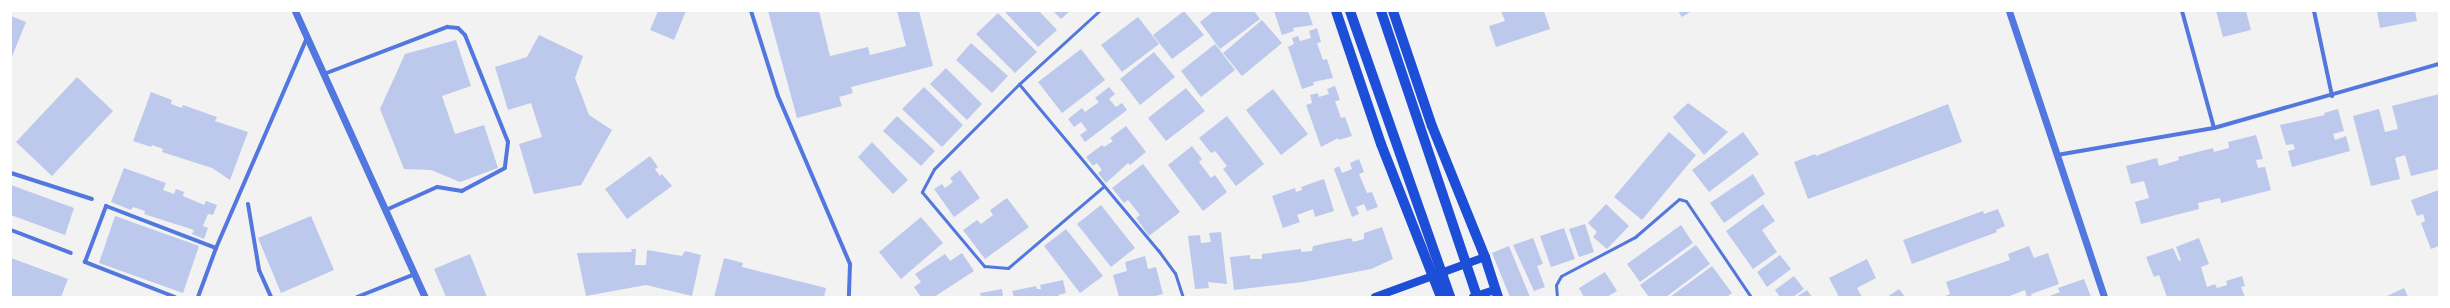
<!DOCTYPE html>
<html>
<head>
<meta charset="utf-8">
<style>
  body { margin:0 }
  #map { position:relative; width:2450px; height:308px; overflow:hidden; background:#f2f2f2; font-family:"Zilla Slab",serif }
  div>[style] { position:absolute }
  .building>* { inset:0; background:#bdc9ec }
  .service>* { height:3px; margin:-1.5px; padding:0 1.5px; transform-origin:1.5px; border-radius:1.5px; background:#5277de }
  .minor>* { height:4px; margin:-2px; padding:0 2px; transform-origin:2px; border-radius:2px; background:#5277de }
  .tertiary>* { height:7px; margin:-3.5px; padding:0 3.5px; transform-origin:3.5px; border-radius:3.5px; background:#5277de }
  .secondary>* { height:8px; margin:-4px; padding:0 4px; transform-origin:4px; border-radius:4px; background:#1d4ed8 }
  .primary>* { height:10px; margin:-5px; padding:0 5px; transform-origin:5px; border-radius:5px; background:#1d4ed8 }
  span { translate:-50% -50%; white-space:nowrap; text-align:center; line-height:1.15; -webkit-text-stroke:3.5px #fff; paint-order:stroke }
  .frame { position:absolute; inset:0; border:12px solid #fff; pointer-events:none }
</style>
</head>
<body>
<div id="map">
  <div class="building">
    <i style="clip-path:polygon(658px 11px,686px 11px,674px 40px,650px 30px)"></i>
    <i style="clip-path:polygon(768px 11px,819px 11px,830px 56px,868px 47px,870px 55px,906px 46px,897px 11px,919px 11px,933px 66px,851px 87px,853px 93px,839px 97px,842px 106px,797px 118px)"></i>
    <i style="clip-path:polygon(1004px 11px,1039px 11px,1057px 30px,1038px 47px)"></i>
    <i style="clip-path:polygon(1053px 11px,1070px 11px,1061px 19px)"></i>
    <i style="clip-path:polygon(1184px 11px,1204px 35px,1172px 59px,1153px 35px)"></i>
    <i style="clip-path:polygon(1214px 11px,1254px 11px,1260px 19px,1220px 49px,1200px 22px)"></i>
    <i style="clip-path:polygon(1274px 11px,1308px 11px,1313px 25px,1293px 28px,1294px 31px,1282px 35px)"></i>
    <i style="clip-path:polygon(1501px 11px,1544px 11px,1550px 29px,1496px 47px,1489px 26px,1505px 21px)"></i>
    <i style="clip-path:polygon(1678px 11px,1692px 11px,1682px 17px)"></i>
    <i style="clip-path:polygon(2216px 11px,2246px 11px,2251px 30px,2223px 37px)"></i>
    <i style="clip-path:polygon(2377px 11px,2415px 11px,2417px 21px,2380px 28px)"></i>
    <i style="clip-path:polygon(998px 13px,1037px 52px,1015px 73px,976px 34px)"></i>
    <i style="clip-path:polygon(11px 16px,26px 22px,11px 59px)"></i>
    <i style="clip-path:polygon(1138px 17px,1159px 44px,1122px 72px,1101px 45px)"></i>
    <i style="clip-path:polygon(1262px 20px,1282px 43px,1242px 76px,1223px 53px)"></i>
    <i style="clip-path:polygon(1317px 28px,1321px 42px,1317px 43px,1323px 60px,1327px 59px,1333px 78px,1313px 82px,1314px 85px,1302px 89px,1288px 47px,1294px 44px,1292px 38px,1298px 36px,1300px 41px,1311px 38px,1309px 31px)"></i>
    <i style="clip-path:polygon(539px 35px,583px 56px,575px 78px,589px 115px,612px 130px,581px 185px,534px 194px,519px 144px,542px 137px,531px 103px,508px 110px,495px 67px,527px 57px)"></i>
    <i style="clip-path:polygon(456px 40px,471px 86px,442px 96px,455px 134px,484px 125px,498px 168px,460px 182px,431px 170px,404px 169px,380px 109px,405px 54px)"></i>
    <i style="clip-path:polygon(971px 43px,1008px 76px,992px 93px,956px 60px)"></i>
    <i style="clip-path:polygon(1215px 44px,1235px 70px,1201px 97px,1181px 71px)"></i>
    <i style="clip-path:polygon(1081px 49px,1105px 80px,1062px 113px,1038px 82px)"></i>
    <i style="clip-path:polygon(1154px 52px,1175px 77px,1140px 105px,1120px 79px)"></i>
    <i style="clip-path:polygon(946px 68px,982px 104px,967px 120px,930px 84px)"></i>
    <i style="clip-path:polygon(77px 77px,113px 111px,52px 176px,16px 142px)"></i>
    <i style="clip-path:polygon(1335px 86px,1340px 100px,1335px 101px,1341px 118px,1345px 117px,1352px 136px,1339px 140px,1338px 138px,1321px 147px,1306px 105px,1312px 103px,1310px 95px,1318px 93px,1319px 97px,1329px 94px,1327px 89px)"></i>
    <i style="clip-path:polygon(924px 87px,963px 125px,942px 147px,902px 109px)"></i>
    <i style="clip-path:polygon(1109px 87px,1115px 94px,1109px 99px,1116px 107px,1122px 103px,1127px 110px,1085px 142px,1080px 135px,1087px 130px,1081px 122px,1074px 127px,1068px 119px,1082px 108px,1085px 112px,1099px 102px,1095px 98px)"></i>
    <i style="clip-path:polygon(1186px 88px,1205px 111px,1166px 141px,1148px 118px)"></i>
    <i style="clip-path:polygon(1273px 89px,1308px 134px,1281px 155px,1246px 110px)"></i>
    <i style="clip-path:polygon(151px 92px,172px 100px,171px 104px,182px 108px,183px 105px,217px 117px,215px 121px,248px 132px,230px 180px,212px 168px,162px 152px,163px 149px,152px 145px,151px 147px,133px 141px)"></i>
    <i style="clip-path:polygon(2439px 94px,2439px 169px,2411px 176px,2405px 155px,2395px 158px,2400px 179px,2371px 186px,2353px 116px,2379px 109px,2385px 132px,2398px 129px,2392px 106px)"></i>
    <i style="clip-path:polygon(1688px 103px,1728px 132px,1704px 155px,1673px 117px)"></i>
    <i style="clip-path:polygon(1948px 104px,1962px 142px,1808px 199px,1794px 162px,1815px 154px,1816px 156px)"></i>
    <i style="clip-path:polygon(2338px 109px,2344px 131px,2333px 134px,2335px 140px,2346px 136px,2350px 151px,2292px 167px,2288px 151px,2295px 149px,2293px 144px,2286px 145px,2280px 125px,2325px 115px,2324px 113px)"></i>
    <i style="clip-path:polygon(897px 116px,935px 151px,921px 166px,883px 131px)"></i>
    <i style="clip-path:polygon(1227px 116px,1264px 164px,1236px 186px,1223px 169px,1227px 166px,1215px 151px,1211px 153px,1199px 138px)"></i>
    <i style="clip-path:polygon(1126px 126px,1146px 152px,1130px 165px,1128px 163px,1106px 183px,1098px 173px,1102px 170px,1097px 163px,1093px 166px,1086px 157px,1102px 145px,1104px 147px,1113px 141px,1110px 138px)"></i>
    <i style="clip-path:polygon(1669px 132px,1696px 155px,1642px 220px,1614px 197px)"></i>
    <i style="clip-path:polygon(1743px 132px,1759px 154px,1709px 192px,1692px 170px)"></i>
    <i style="clip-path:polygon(2256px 135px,2263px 159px,2256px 160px,2258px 168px,2265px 167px,2271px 190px,2221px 203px,2220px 198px,2198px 203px,2199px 209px,2141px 224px,2135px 202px,2149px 198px,2144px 181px,2131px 184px,2126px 166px,2157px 158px,2159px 166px,2179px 160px,2178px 157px,2213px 148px,2214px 152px,2229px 148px,2228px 142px)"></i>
    <i style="clip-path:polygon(872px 142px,908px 180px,893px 194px,858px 157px)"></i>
    <i style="clip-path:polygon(1192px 146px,1202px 159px,1199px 162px,1211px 178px,1215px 175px,1227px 192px,1203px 211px,1168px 165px)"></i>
    <i style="clip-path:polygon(650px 156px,658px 167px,655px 169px,660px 176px,662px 174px,672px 186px,627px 219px,605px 189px)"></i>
    <i style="clip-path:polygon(1359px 159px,1364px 172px,1359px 174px,1367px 193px,1372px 192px,1378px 207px,1367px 211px,1364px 204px,1356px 207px,1359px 214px,1352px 217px,1334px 169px,1339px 166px,1342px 173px,1352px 169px,1350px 163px)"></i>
    <i style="clip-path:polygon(1143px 164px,1180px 212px,1149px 236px,1136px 218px,1140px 215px,1128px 200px,1124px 203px,1112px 188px)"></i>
    <i style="clip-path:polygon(124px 168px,166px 183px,163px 190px,174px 194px,176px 189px,184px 192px,183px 196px,204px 205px,206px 201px,217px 205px,213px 215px,208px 214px,203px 226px,208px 228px,204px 239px,192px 234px,194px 230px,144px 214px,145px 211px,133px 207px,131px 210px,111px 202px)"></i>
    <i style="clip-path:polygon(960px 170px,980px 198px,954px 217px,934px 189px,942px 184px,945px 188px,953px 182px,950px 178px)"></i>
    <i style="clip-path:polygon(1753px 174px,1765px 194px,1724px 223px,1710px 203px)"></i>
    <i style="clip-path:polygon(1324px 179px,1334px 211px,1315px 217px,1313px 209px,1297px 215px,1300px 222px,1283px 228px,1272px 196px,1295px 188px,1296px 192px,1302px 190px,1301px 187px)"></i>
    <i style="clip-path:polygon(11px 185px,74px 208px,65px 235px,11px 215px)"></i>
    <i style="clip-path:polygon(2439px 190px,2439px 246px,2431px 249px,2421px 223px,2425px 221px,2423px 214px,2417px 216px,2411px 200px)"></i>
    <i style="clip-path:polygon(1007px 198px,1029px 227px,985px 259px,963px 230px,977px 220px,981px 224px,993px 215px,990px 210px)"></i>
    <i style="clip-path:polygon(1606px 204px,1629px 226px,1607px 249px,1593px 237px,1597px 232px,1588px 223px)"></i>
    <i style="clip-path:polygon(1763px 204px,1775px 221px,1762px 230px,1777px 252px,1753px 269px,1726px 231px)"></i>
    <i style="clip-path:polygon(1101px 205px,1135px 248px,1111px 267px,1077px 224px)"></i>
    <i style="clip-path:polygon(1998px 209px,2005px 226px,1996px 230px,1997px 232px,1912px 264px,1903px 240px,1983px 211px,1984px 214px)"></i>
    <i style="clip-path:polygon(115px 216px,199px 246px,183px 293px,99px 263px)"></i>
    <i style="clip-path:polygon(311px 216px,334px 270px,281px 293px,258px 238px)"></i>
    <i style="clip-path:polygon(921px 217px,943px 243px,901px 279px,879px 252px)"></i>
    <i style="clip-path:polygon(1585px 224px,1594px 252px,1579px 257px,1569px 229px)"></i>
    <i style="clip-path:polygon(1681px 225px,1693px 243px,1640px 282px,1627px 264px)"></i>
    <i style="clip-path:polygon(1382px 227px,1393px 259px,1371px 269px,1303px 282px,1234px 290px,1230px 257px,1250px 255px,1250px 259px,1262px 259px,1262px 254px,1301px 249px,1301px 252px,1312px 251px,1313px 246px,1351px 238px,1353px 242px,1364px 239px,1364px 233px)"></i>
    <i style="clip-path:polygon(1564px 228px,1575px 259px,1551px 267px,1540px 236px)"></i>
    <i style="clip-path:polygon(1066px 229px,1103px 276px,1080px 293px,1044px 246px)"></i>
    <i style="clip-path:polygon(1221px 232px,1227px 284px,1208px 282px,1209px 288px,1195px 289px,1188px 236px,1200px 235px,1201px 243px,1211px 242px,1209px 233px)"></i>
    <i style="clip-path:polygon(1533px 238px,1543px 264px,1537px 266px,1545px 287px,1534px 291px,1513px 245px)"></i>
    <i style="clip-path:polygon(2199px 238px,2209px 264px,2201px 267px,2207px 287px,2215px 284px,2217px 288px,2227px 285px,2226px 281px,2242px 276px,2245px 286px,2241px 287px,2245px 297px,2167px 297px,2159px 275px,2154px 277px,2146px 257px,2173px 248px,2179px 261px,2181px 260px,2176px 247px)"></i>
    <i style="clip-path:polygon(1696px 245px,1710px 264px,1666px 297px,1649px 297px,1640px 285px)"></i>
    <i style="clip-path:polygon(1509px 246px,1530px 297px,1510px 297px,1492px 253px)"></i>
    <i style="clip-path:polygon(2029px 246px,2034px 258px,2048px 253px,2059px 284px,2031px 294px,2032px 297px,2027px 297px,2025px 290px,2007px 297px,1943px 297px,1950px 294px,1946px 282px,2010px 260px,2008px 254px)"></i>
    <i style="clip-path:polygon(631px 249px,636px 249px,635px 265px,646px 265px,647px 250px,682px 256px,685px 251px,701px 255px,692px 296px,646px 285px,586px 296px,577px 253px,632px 252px)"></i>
    <i style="clip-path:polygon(962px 253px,974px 271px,934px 297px,921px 297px,914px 287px,921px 282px,915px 274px,945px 254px,950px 261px)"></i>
    <i style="clip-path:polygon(470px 254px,487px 297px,446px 297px,434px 269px)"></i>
    <i style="clip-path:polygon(1780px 255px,1791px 269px,1767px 287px,1757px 272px)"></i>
    <i style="clip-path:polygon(1145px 256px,1148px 269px,1156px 267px,1163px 294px,1151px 297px,1119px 297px,1113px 275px,1127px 271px,1125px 262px)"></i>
    <i style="clip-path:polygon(11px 258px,68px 279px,61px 297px,11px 297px)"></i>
    <i style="clip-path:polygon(724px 258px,743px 263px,742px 267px,826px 288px,824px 297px,714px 297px)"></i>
    <i style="clip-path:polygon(1867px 259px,1876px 278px,1857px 288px,1862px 297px,1839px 297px,1829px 278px)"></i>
    <i style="clip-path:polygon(1712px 266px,1732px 293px,1727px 297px,1670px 297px)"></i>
    <i style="clip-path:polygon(1605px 272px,1617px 291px,1607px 297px,1584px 297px,1579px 288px)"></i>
    <i style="clip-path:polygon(1794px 276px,1804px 289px,1793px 297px,1780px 297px,1775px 290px)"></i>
    <i style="clip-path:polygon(2084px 279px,2091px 297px,2047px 297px,2060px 292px,2058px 288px)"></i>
    <i style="clip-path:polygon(1063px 280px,1066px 293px,1058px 295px,1059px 297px,1014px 297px,1012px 291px,1036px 286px,1037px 289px,1041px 289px,1040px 285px)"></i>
    <i style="clip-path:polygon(2404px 288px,2408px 297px,2385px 297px)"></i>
    <i style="clip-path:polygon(1002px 289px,1003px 297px,981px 297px,980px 293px)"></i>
    <i style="clip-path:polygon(1899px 289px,1905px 297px,1887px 297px)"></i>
    <i style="clip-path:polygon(1807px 290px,1812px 297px,1796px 297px)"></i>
  </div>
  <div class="service">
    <i style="left:1099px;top:11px;width:108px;rotate:137.6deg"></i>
    <i style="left:1019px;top:84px;width:120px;rotate:135deg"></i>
    <i style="left:934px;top:169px;width:26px;rotate:118deg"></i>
    <i style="left:922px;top:192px;width:97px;rotate:50deg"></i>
    <i style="left:984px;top:266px;width:24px;rotate:5deg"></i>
    <i style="left:1008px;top:268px;width:125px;rotate:-40.5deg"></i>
    <i style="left:1019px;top:84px;width:217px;rotate:50.1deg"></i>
    <i style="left:1158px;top:250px;width:29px;rotate:54deg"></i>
    <i style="left:1175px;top:273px;width:25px;rotate:72deg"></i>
    <i style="left:1557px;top:297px;width:12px;rotate:-95deg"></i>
    <i style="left:1556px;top:285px;width:10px;rotate:-61deg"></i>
    <i style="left:1561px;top:276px;width:84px;rotate:-27.8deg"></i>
    <i style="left:1635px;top:237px;width:58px;rotate:-40.8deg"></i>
    <i style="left:1679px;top:199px;width:7px;rotate:16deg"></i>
    <i style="left:1686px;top:201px;width:116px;rotate:55.9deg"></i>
  </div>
  <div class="minor">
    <i style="left:751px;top:11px;width:89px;rotate:72.4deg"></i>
    <i style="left:778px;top:96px;width:183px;rotate:66.8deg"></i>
    <i style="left:850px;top:264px;width:33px;rotate:92deg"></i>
    <i style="left:2182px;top:11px;width:121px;rotate:74.7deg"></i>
    <i style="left:2314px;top:11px;width:87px;rotate:78deg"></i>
    <i style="left:324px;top:74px;width:132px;rotate:-20.9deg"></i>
    <i style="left:447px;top:27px;width:11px;rotate:5deg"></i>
    <i style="left:458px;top:28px;width:10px;rotate:45deg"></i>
    <i style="left:465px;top:35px;width:115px;rotate:68.1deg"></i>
    <i style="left:508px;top:142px;width:26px;rotate:97deg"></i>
    <i style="left:505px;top:168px;width:49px;rotate:151.9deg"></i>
    <i style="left:462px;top:191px;width:25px;rotate:-171deg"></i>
    <i style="left:437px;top:187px;width:56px;rotate:155.7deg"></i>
    <i style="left:2057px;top:155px;width:159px;rotate:-9.8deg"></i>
    <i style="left:2214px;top:128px;width:234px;rotate:-15.9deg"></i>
    <i style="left:11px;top:173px;width:85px;rotate:17.8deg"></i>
    <i style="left:248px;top:204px;width:67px;rotate:80.5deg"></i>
    <i style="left:259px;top:270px;width:30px;rotate:66deg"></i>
    <i style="left:11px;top:230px;width:64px;rotate:21deg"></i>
    <i style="left:175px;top:297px;width:97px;rotate:-158.7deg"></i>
    <i style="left:85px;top:262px;width:60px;rotate:-69.4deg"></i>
    <i style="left:106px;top:206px;width:118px;rotate:20.9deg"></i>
    <i style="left:198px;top:297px;width:52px;rotate:-69.8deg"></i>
    <i style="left:216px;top:248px;width:229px;rotate:-66.6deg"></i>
    <i style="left:357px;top:297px;width:62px;rotate:-21.6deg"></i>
  </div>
  <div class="tertiary">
    <i style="left:295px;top:11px;width:314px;rotate:65.6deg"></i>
    <i style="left:2009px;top:11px;width:301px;rotate:71.6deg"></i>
  </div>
  <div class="secondary">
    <i style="left:1375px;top:297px;width:117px;rotate:-20deg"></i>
    <i style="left:1473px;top:297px;width:23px;rotate:-18deg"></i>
  </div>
  <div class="primary">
    <i style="left:1336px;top:11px;width:140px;rotate:71.3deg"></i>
    <i style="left:1381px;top:144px;width:164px;rotate:68.6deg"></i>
    <i style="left:1350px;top:11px;width:303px;rotate:70.7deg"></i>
    <i style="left:1381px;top:11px;width:302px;rotate:71.4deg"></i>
    <i style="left:1393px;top:11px;width:121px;rotate:71.3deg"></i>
    <i style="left:1432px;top:126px;width:141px;rotate:68deg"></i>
    <i style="left:1485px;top:257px;width:42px;rotate:72deg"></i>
  </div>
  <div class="frame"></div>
</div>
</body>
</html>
